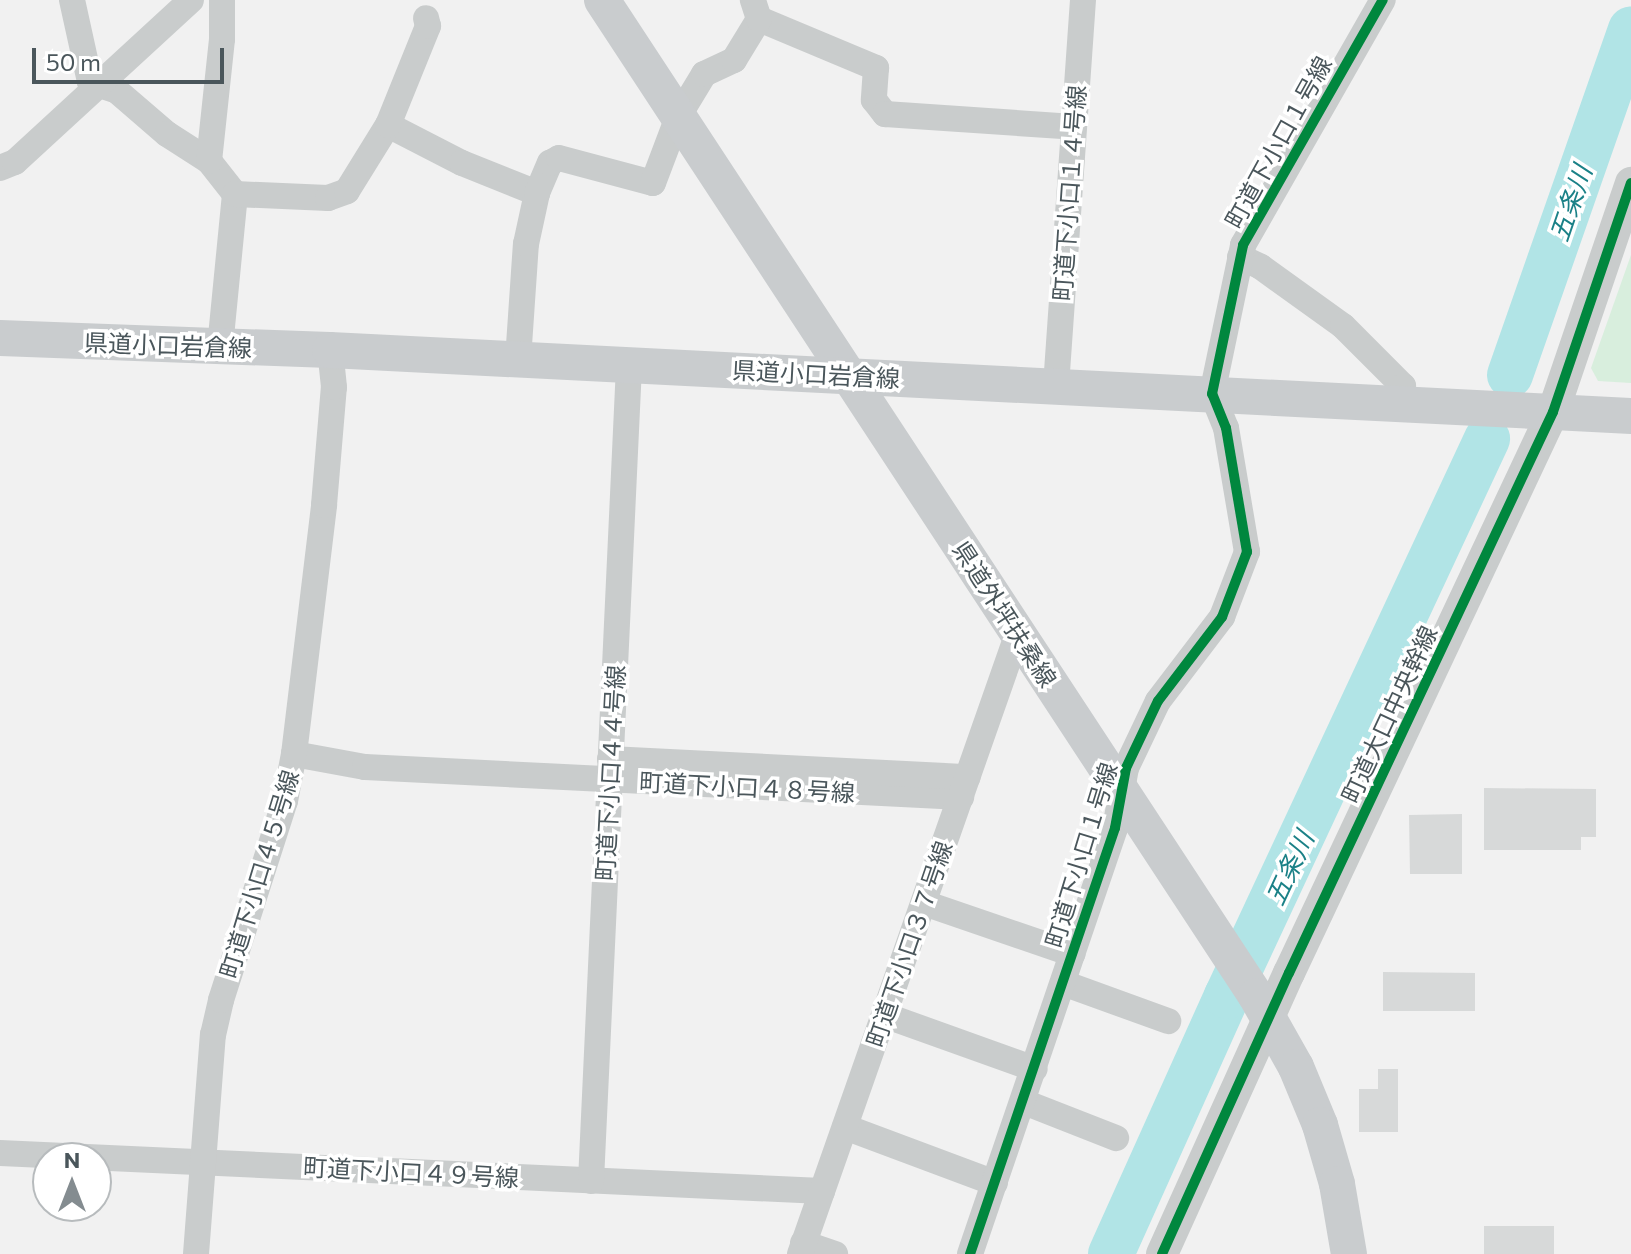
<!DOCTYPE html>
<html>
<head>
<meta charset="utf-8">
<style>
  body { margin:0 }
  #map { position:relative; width:1631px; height:1254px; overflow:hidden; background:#f1f1f1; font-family:Commissioner,"Noto Sans JP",sans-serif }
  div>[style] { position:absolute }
  .green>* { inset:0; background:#d8eedd }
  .river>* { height:46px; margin:-23px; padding:0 23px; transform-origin:23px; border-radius:23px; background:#b1e4e6 }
  .building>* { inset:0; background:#d7d9d9 }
  .minor>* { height:26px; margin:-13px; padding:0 13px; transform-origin:13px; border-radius:13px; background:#c9cccc }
  .tertiary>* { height:32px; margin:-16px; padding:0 16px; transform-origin:16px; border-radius:16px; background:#c9cccc }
  .secondary>* { height:36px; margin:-18px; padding:0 18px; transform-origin:18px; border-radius:18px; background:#c9ccce }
  .cycleway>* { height:10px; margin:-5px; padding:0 5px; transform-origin:5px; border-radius:5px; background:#00873e }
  span { translate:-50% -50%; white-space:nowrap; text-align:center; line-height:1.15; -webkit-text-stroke:7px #fff; paint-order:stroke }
  .street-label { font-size:24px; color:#4a565b }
  .water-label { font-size:26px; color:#1b8187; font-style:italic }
  .north { position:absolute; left:32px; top:1142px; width:80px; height:80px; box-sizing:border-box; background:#fff; border:2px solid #b7bbbd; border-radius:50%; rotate:0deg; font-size:22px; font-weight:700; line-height:32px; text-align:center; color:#4a565b }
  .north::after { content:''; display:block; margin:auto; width:28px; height:36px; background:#848c90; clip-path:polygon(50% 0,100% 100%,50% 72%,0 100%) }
  .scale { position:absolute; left:32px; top:48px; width:192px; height:36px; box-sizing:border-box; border:4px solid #4a565b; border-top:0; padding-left:10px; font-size:24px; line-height:28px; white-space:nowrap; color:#4a565b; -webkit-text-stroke:6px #fff; paint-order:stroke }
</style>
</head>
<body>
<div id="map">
  <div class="green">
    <i style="clip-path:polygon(1631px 255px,1631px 383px,1598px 381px,1591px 368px)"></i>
  </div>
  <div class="river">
    <i style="left:1510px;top:375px;width:366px;rotate:-70.7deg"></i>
    <i style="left:1111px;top:1254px;width:283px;rotate:-65.8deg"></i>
    <i style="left:1227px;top:996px;width:615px;rotate:-64.98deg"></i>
  </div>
  <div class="building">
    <i style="clip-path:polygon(1484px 788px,1596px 789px,1596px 837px,1581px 837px,1581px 850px,1484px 850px)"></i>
    <i style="clip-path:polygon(1462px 814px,1462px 874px,1410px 874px,1409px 815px)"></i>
    <i style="clip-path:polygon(1383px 972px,1475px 973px,1475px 1011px,1383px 1011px)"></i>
    <i style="clip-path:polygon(1378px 1069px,1398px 1069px,1398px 1132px,1359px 1132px,1359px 1089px,1378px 1089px)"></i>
    <i style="clip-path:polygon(1484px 1226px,1554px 1226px,1554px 1254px,1484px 1254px)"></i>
  </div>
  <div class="minor">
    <i style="left:72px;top:0;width:84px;rotate:77.6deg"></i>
    <i style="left:90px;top:82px;width:28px;rotate:18deg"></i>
    <i style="left:117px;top:91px;width:66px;rotate:40.7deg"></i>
    <i style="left:167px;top:134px;width:50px;rotate:32.7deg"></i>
    <i style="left:209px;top:161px;width:42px;rotate:51.8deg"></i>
    <i style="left:235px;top:194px;width:154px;rotate:95.6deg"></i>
    <i style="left:759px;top:19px;width:127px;rotate:22.7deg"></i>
    <i style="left:876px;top:68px;width:32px;rotate:94deg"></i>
    <i style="left:874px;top:100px;width:18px;rotate:52deg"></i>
    <i style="left:885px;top:114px;width:189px;rotate:3.9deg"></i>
    <i style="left:388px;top:125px;width:83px;rotate:27.2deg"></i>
    <i style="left:462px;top:163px;width:81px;rotate:21.8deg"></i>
    <i style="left:209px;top:161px;width:123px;rotate:-83.9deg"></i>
    <i style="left:222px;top:39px;width:39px;rotate:-90deg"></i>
    <i style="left:0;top:168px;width:16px;rotate:-22deg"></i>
    <i style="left:15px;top:162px;width:239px;rotate:-42.6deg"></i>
    <i style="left:235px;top:194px;width:93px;rotate:2.5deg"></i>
    <i style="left:328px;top:198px;width:20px;rotate:-20deg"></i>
    <i style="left:347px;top:191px;width:78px;rotate:-58.2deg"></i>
    <i style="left:388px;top:125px;width:107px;rotate:-68deg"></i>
    <i style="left:428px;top:26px;width:8px;rotate:-104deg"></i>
    <i style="left:1240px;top:257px;width:23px;rotate:25deg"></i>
    <i style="left:1261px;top:267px;width:101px;rotate:35.7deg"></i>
    <i style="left:1343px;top:326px;width:85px;rotate:45deg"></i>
    <i style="left:1403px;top:386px;width:18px;rotate:90deg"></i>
    <i style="left:518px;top:360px;width:116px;rotate:-86.1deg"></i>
    <i style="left:526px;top:244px;width:52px;rotate:-77.8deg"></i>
    <i style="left:537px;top:193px;width:33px;rotate:-67deg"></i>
    <i style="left:550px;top:163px;width:10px;rotate:-29deg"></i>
    <i style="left:559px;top:158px;width:97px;rotate:14.9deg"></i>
    <i style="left:653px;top:183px;width:71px;rotate:-69.3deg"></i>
    <i style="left:678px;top:117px;width:50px;rotate:-58.8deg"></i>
    <i style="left:704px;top:74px;width:33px;rotate:-25deg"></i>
    <i style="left:734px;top:60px;width:48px;rotate:-58.6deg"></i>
    <i style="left:759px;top:19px;width:20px;rotate:-108deg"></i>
    <i style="left:1056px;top:386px;width:387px;rotate:-86deg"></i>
    <i style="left:294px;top:754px;width:72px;rotate:10.4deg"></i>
    <i style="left:365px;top:767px;width:597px;rotate:2.88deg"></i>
    <i style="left:610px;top:759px;width:358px;rotate:2.9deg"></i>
    <i style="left:924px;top:903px;width:157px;rotate:18.9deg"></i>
    <i style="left:1063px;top:983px;width:112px;rotate:19.9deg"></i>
    <i style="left:884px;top:1015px;width:160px;rotate:19.7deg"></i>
    <i style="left:1024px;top:1102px;width:99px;rotate:21.4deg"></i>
    <i style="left:845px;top:1127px;width:160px;rotate:20.5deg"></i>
    <i style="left:0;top:1153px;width:823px;rotate:2.65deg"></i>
    <i style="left:591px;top:1181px;width:817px;rotate:-87.33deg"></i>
    <i style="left:803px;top:1243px;width:34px;rotate:19deg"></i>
    <i style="left:196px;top:1254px;width:220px;rotate:-85.6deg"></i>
    <i style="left:213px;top:1035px;width:36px;rotate:-77deg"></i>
    <i style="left:221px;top:1000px;width:209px;rotate:-72.2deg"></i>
    <i style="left:285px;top:801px;width:48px;rotate:-79.2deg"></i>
    <i style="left:294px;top:754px;width:251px;rotate:-83.1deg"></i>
    <i style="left:324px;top:505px;width:118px;rotate:-85.2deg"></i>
    <i style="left:334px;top:387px;width:37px;rotate:-96deg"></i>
    <i style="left:800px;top:1254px;width:658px;rotate:-70.66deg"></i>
    <i style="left:970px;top:1254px;width:450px;rotate:-71.2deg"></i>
    <i style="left:1115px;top:828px;width:61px;rotate:-79.6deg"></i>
    <i style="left:1126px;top:768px;width:74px;rotate:-64.5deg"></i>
    <i style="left:1158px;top:701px;width:106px;rotate:-52.7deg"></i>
    <i style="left:1222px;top:617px;width:70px;rotate:-69deg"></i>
    <i style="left:1247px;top:552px;width:126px;rotate:-99.6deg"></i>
    <i style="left:1226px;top:428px;width:37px;rotate:-112deg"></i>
    <i style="left:1212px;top:394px;width:152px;rotate:-78.2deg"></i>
    <i style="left:1243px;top:245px;width:282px;rotate:-60.3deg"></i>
  </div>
  <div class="tertiary">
    <i style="left:1162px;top:1254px;width:308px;rotate:-65.7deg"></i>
    <i style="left:1289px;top:973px;width:620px;rotate:-64.8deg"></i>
    <i style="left:1553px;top:412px;width:242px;rotate:-71.2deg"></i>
  </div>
  <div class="secondary">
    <i style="left:602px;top:0;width:1192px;rotate:56.71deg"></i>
    <i style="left:1256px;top:996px;width:81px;rotate:60.6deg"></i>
    <i style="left:1296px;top:1067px;width:63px;rotate:67.5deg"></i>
    <i style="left:1320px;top:1125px;width:61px;rotate:73.9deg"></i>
    <i style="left:1337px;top:1184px;width:71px;rotate:80.3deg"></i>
    <i style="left:0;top:338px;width:330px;rotate:2.1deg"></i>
    <i style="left:330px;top:350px;width:1303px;rotate:2.9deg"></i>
  </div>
  <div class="cycleway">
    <i style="left:970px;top:1254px;width:450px;rotate:-71.2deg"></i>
    <i style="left:1115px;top:828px;width:61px;rotate:-79.6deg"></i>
    <i style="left:1126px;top:768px;width:74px;rotate:-64.5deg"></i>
    <i style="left:1158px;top:701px;width:106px;rotate:-52.7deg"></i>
    <i style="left:1222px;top:617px;width:70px;rotate:-69deg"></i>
    <i style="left:1247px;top:552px;width:126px;rotate:-99.6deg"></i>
    <i style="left:1226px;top:428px;width:37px;rotate:-112deg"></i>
    <i style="left:1212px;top:394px;width:152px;rotate:-78.2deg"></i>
    <i style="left:1243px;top:245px;width:282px;rotate:-60.3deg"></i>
    <i style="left:1162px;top:1254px;width:308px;rotate:-65.7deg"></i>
    <i style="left:1289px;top:973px;width:620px;rotate:-64.8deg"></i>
    <i style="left:1553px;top:412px;width:242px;rotate:-71.2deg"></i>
  </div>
  <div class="street-label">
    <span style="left:1278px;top:142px;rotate:-61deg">町道下小口１号線</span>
    <span style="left:1069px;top:193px;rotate:-86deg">町道下小口１４号線</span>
    <span style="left:168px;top:345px;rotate:2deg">県道小口岩倉線</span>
    <span style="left:816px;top:374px;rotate:3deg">県道小口岩倉線</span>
    <span style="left:1005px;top:614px;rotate:57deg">県道外坪扶桑線</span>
    <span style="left:1389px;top:714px;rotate:-65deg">町道大口中央幹線</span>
    <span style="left:610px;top:773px;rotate:-87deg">町道下小口４４号線</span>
    <span style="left:747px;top:787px;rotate:3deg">町道下小口４８号線</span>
    <span style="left:1081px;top:855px;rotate:-73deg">町道下小口１号線</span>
    <span style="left:259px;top:874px;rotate:-73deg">町道下小口４５号線</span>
    <span style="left:909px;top:944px;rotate:-71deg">町道下小口３７号線</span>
    <span style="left:411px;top:1172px;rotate:3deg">町道下小口４９号線</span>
  </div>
  <div class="water-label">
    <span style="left:1570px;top:203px;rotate:-71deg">五条川</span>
    <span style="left:1289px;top:868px;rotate:-65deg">五条川</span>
  </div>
  <div class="north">N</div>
  <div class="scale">50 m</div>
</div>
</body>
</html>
